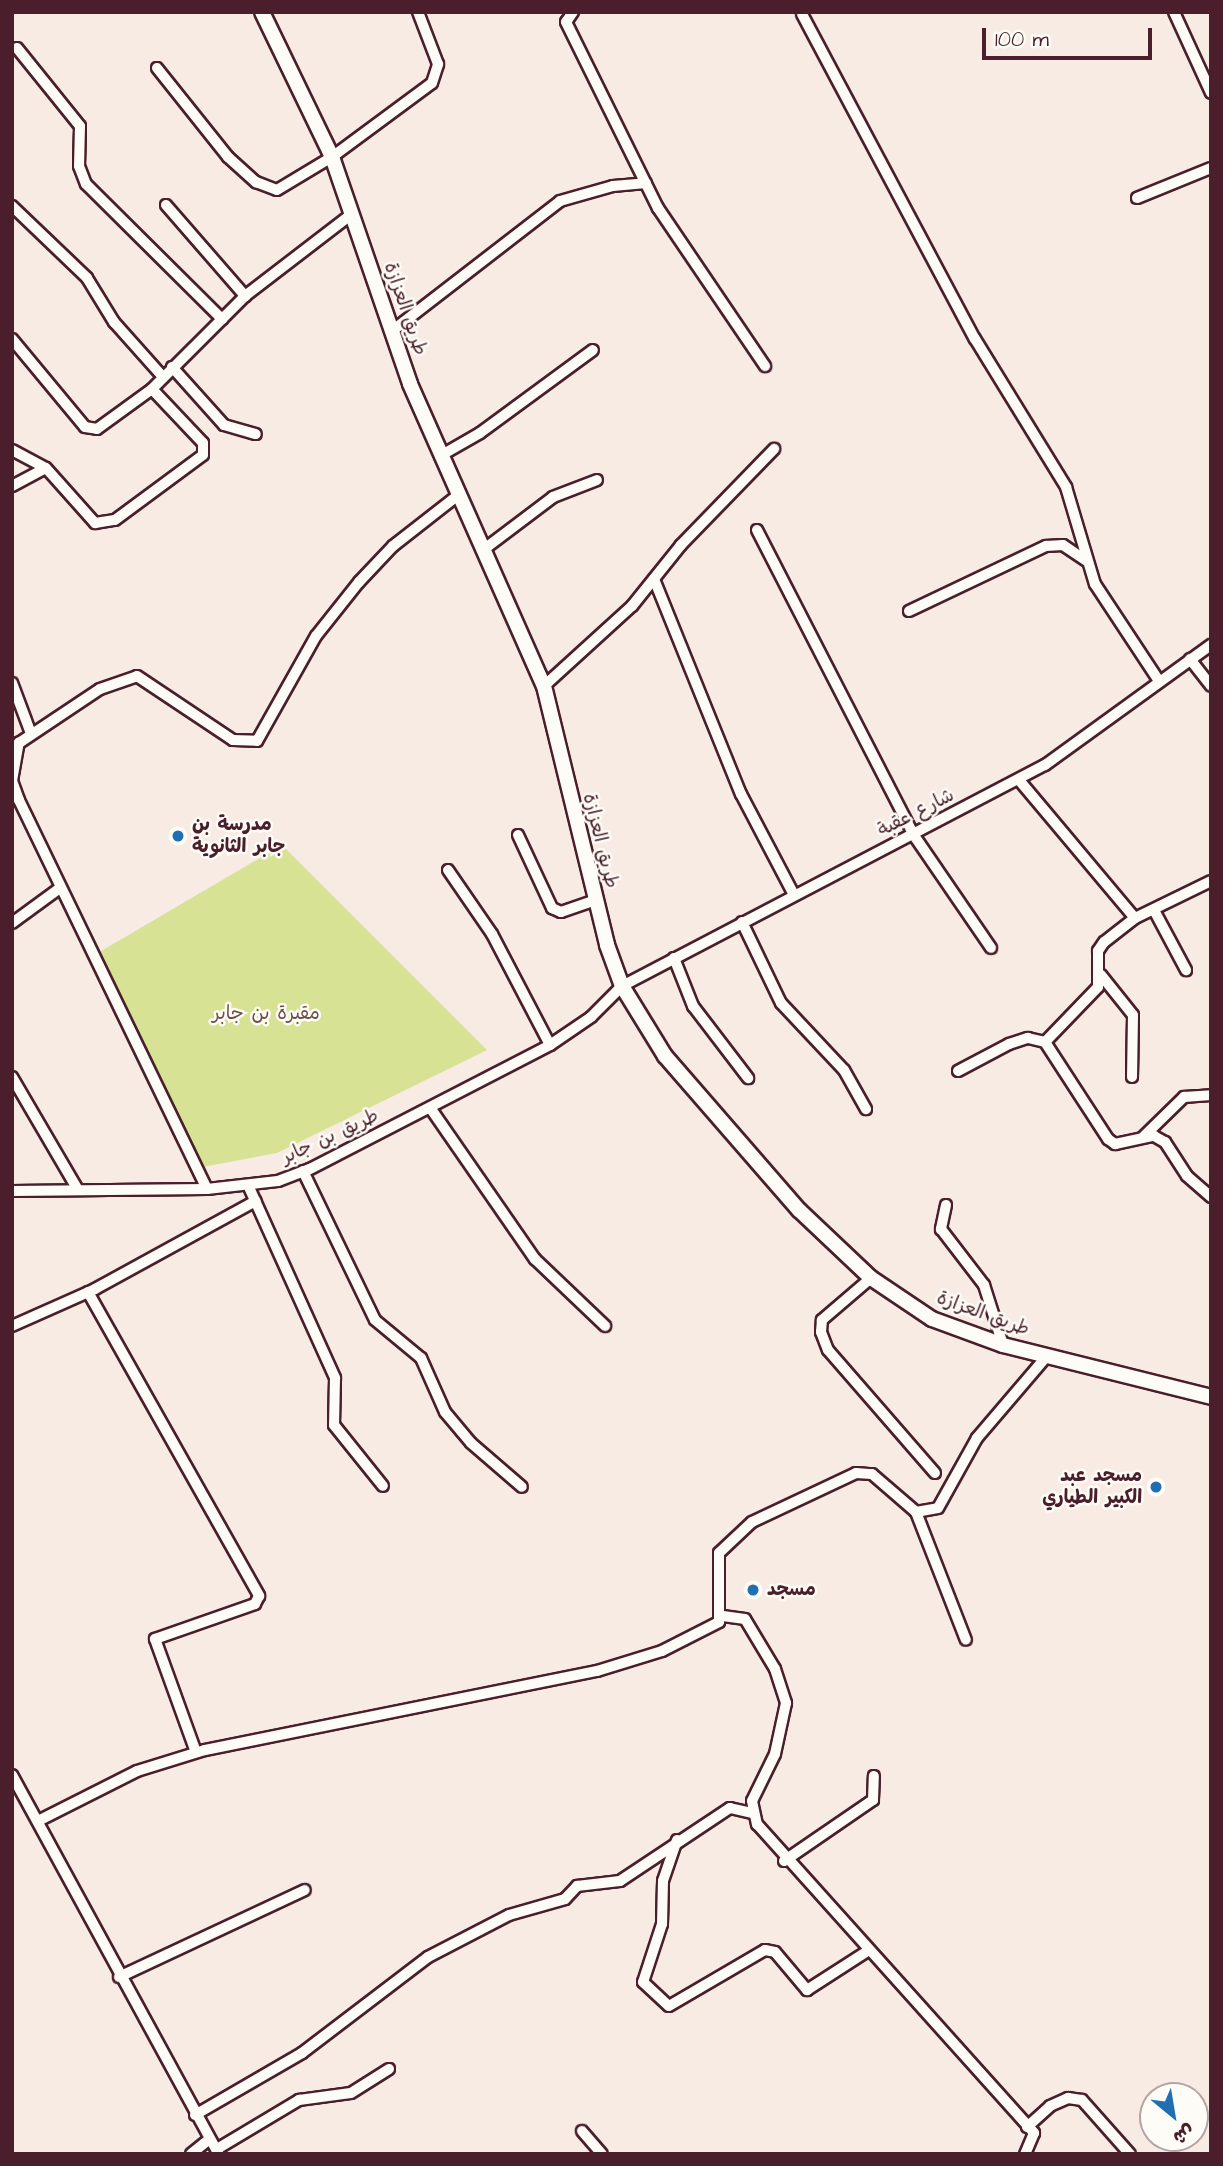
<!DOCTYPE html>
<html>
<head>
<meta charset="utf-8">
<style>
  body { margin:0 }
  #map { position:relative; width:1223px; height:2166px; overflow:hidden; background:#f7ebe3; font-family:"Architects Daughter","Playpen Sans Arabic",sans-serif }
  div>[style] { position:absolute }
  .green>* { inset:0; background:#d7e295 }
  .roads { filter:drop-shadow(2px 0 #4a1f2b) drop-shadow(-2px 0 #4a1f2b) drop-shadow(0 2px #4a1f2b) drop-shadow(0 -2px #4a1f2b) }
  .street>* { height:10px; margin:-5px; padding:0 5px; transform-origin:5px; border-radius:5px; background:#fdfcf7 }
  .secondary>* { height:14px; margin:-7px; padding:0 7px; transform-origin:7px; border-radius:7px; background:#fdfcf7 }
  .dots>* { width:19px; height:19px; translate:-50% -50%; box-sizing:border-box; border:4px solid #fdfcf7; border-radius:50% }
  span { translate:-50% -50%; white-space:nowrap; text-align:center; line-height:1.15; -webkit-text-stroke:5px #fdfcf7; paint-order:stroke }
  .street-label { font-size:19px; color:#4a1f2b }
  .poi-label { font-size:19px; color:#4a1f2b; font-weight:700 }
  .left { translate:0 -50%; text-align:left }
  .right { translate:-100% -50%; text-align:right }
  .park-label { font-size:19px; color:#6d5046 }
  .frame { position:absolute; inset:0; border:14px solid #4a1f2b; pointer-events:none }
  .north { position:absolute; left:1139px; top:2082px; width:70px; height:70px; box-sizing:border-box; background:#fdfcf7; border:2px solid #b5a4a5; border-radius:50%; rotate:150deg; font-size:19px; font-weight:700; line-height:28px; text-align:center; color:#4a1f2b }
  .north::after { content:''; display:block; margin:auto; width:24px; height:32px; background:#1f6fb2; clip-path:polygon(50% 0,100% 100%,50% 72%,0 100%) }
  .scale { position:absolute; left:982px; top:28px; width:170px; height:32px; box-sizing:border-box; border:4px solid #4a1f2b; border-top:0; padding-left:9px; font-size:21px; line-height:24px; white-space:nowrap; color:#4a1f2b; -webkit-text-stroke:5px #fdfcf7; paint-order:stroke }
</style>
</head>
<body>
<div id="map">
  <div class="green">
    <i style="clip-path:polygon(282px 845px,487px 1050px,277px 1153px,197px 1168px,91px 957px)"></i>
  </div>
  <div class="roads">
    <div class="street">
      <i style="left:573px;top:12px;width:12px;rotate:125deg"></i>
      <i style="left:566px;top:22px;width:208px;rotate:63.7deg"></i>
      <i style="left:658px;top:208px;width:191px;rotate:55.9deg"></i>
      <i style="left:1174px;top:12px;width:89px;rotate:65.4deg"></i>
      <i style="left:802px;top:14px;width:368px;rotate:62deg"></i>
      <i style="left:975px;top:339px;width:174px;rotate:58.4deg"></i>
      <i style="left:1066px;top:487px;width:101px;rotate:73.4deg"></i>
      <i style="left:1095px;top:584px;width:116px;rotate:56.6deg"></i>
      <i style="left:17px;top:48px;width:100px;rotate:51.1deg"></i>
      <i style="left:80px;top:126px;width:40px;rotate:91.4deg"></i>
      <i style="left:79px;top:166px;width:19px;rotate:69deg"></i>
      <i style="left:86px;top:184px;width:192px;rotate:44.8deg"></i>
      <i style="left:157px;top:68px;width:114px;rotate:51.4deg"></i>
      <i style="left:228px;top:157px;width:38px;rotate:42deg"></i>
      <i style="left:256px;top:182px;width:22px;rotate:21deg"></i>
      <i style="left:277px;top:190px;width:64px;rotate:-31deg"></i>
      <i style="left:332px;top:157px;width:124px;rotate:-36.5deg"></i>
      <i style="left:432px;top:83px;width:20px;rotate:-72deg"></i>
      <i style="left:438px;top:64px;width:56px;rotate:-111deg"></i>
      <i style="left:1137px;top:198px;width:80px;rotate:-22.1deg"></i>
      <i style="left:166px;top:205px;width:121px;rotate:49deg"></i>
      <i style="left:12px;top:206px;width:104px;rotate:43.8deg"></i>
      <i style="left:87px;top:278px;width:52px;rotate:58.5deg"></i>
      <i style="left:114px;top:322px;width:74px;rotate:48.3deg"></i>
      <i style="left:392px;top:331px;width:212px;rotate:-37.7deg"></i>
      <i style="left:560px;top:201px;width:55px;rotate:-15.8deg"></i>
      <i style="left:613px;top:186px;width:33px;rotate:-5deg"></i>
      <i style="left:12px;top:339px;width:114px;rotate:50.3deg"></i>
      <i style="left:85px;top:427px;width:12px;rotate:9deg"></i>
      <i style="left:97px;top:429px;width:68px;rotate:-36deg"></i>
      <i style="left:152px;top:389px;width:132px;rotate:-45deg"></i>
      <i style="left:245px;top:296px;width:135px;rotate:-37.5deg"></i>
      <i style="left:172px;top:367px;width:78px;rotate:48.1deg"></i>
      <i style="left:224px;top:425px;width:33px;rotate:16deg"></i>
      <i style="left:12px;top:450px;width:38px;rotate:28deg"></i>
      <i style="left:440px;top:456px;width:46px;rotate:-29.9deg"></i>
      <i style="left:480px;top:433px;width:140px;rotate:-36.3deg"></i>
      <i style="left:12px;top:486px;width:38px;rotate:-28deg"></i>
      <i style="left:46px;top:468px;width:74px;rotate:48.3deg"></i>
      <i style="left:95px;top:523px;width:20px;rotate:-9deg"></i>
      <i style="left:115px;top:520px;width:109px;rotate:-36.5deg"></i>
      <i style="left:203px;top:455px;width:12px;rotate:-90deg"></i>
      <i style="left:203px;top:443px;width:74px;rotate:-133.4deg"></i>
      <i style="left:757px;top:530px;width:342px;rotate:62.8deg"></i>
      <i style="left:913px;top:834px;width:138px;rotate:55.6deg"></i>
      <i style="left:483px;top:550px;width:88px;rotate:-37.1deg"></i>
      <i style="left:553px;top:497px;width:47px;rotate:-21.1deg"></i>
      <i style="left:654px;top:579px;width:232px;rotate:68deg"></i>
      <i style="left:741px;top:794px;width:114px;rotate:62.3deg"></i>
      <i style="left:909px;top:611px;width:152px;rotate:-25.4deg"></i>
      <i style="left:1046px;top:546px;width:17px;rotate:-3deg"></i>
      <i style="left:1063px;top:545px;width:27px;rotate:34deg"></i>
      <i style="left:1190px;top:659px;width:34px;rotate:52deg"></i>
      <i style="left:12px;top:683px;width:51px;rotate:69.4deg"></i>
      <i style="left:544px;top:686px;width:119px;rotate:-42.3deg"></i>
      <i style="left:632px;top:606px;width:78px;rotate:-51.2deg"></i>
      <i style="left:681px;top:545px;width:134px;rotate:-45.9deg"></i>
      <i style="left:1019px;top:780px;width:180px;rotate:50deg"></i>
      <i style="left:518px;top:835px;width:81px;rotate:65deg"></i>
      <i style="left:552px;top:908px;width:10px;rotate:24deg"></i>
      <i style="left:561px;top:912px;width:36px;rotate:-19deg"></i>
      <i style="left:448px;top:870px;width:78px;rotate:55.5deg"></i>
      <i style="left:492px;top:934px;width:125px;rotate:62.4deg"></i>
      <i style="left:1211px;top:881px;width:85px;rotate:154deg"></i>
      <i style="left:1135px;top:918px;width:39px;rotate:142deg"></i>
      <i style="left:1104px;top:942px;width:11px;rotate:124deg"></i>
      <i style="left:1098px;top:951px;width:36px;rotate:90deg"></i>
      <i style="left:1098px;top:987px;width:76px;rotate:133.9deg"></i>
      <i style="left:1045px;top:1042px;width:116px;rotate:57deg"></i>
      <i style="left:1108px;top:1139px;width:9px;rotate:36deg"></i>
      <i style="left:1115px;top:1144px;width:40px;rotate:-12deg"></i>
      <i style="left:1154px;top:1136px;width:13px;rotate:29deg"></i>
      <i style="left:1165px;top:1142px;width:40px;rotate:57.1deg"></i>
      <i style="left:1187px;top:1176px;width:32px;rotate:41deg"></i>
      <i style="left:1155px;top:912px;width:66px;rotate:61.9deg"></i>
      <i style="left:742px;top:922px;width:90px;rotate:64.3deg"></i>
      <i style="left:781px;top:1003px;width:92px;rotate:46.8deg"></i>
      <i style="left:844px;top:1070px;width:45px;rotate:60.6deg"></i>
      <i style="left:12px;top:923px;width:59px;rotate:-36.1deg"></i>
      <i style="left:674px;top:958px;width:52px;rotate:68.4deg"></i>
      <i style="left:693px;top:1006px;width:91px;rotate:52.6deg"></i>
      <i style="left:1101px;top:975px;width:51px;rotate:51.3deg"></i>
      <i style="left:1133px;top:1015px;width:62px;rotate:90.9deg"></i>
      <i style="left:958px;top:1071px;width:58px;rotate:-27.9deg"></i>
      <i style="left:1009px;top:1044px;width:20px;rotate:-18deg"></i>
      <i style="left:1028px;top:1038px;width:17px;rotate:13deg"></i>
      <i style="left:12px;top:1077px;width:131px;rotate:59.7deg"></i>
      <i style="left:431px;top:1109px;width:183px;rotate:55.3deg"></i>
      <i style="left:535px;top:1259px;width:97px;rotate:43.7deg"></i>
      <i style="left:1142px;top:1138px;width:59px;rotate:-44.3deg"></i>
      <i style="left:1184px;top:1097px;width:27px;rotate:-4deg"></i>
      <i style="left:303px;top:1171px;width:165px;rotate:64.2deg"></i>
      <i style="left:375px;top:1320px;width:60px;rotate:39.6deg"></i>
      <i style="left:421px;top:1358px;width:59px;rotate:66deg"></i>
      <i style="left:445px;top:1412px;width:40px;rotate:50deg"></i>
      <i style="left:471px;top:1443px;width:67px;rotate:40.8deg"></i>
      <i style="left:248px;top:1185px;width:212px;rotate:65.7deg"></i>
      <i style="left:335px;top:1378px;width:47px;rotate:91.2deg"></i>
      <i style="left:334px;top:1425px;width:78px;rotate:51.2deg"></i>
      <i style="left:207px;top:1189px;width:432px;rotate:-115.8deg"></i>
      <i style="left:19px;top:800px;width:20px;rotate:-110deg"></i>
      <i style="left:12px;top:781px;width:39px;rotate:-80deg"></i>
      <i style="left:19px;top:743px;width:97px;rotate:-33.7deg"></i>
      <i style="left:100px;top:689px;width:39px;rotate:-19deg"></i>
      <i style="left:137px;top:676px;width:115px;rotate:33.7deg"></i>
      <i style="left:233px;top:740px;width:24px;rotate:2deg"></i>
      <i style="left:257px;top:741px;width:120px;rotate:-60.7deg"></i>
      <i style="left:316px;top:636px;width:69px;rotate:-51.5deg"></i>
      <i style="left:359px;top:582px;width:50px;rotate:-46.6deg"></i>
      <i style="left:393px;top:546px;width:81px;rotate:-38deg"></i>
      <i style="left:12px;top:1191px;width:195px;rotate:-0.6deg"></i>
      <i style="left:207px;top:1189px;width:71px;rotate:-6.4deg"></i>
      <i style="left:278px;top:1181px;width:34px;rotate:-21deg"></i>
      <i style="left:310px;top:1169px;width:270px;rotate:-27.3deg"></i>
      <i style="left:550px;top:1045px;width:50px;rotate:-34.3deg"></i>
      <i style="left:591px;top:1017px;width:44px;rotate:-45deg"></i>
      <i style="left:622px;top:986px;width:477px;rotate:-27.6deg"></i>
      <i style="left:1045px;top:765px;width:205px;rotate:-35.9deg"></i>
      <i style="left:946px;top:1205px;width:25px;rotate:102deg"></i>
      <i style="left:941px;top:1229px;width:71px;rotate:52.5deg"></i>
      <i style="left:984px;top:1285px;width:63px;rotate:72.4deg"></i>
      <i style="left:871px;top:1278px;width:65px;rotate:139.4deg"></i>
      <i style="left:822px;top:1320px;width:12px;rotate:95deg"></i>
      <i style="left:821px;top:1332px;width:19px;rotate:69deg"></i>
      <i style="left:828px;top:1350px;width:163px;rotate:49deg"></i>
      <i style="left:88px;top:1292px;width:349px;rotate:60.6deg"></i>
      <i style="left:259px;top:1596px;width:9px;rotate:117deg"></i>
      <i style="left:255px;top:1604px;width:106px;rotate:160.7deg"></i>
      <i style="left:155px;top:1639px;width:120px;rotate:70.1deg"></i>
      <i style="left:12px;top:1326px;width:91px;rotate:-24deg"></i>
      <i style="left:95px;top:1289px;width:183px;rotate:-28.7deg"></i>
      <i style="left:916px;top:1512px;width:137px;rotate:68.7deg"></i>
      <i style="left:723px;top:1616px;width:22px;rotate:8deg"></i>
      <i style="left:745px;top:1619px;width:58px;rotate:59deg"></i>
      <i style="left:775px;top:1669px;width:36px;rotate:72deg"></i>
      <i style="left:786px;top:1703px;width:52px;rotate:102.2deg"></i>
      <i style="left:775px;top:1754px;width:52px;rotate:116.1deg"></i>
      <i style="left:752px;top:1801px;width:24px;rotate:78deg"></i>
      <i style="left:757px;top:1824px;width:415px;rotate:48.1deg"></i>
      <i style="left:1034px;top:2133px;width:23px;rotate:113deg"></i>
      <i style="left:12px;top:1775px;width:432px;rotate:61.4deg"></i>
      <i style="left:38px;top:1821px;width:111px;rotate:-26.8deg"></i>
      <i style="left:137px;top:1771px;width:71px;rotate:-17.2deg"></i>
      <i style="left:205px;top:1750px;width:400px;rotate:-11.4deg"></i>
      <i style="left:597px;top:1671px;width:68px;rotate:-17.1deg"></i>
      <i style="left:662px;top:1651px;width:64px;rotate:-27deg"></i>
      <i style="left:719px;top:1622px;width:69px;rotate:-90deg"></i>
      <i style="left:719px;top:1553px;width:45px;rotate:-43.2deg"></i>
      <i style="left:752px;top:1522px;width:115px;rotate:-25.2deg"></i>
      <i style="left:856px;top:1473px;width:16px;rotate:4deg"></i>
      <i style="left:872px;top:1474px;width:58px;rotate:40.8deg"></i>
      <i style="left:916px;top:1512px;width:22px;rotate:-10deg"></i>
      <i style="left:938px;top:1508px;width:80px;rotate:-60.9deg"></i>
      <i style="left:977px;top:1438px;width:108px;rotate:-49.5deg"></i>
      <i style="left:677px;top:1840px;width:43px;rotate:108.9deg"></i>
      <i style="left:663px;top:1881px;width:43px;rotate:91.3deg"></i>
      <i style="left:662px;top:1924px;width:61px;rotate:108.1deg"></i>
      <i style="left:643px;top:1982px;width:35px;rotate:43deg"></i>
      <i style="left:669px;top:2006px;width:111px;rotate:-30.3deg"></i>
      <i style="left:765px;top:1950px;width:10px;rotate:11deg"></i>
      <i style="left:775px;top:1952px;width:50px;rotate:49.9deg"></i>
      <i style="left:807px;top:1990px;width:70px;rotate:-32.8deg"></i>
      <i style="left:784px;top:1861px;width:108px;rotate:-34.4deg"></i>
      <i style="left:873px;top:1800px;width:24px;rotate:-88deg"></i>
      <i style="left:119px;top:1977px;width:205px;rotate:-25.1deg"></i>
      <i style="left:195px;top:2115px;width:124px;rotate:-30.1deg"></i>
      <i style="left:302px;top:2053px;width:158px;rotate:-37.3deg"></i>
      <i style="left:428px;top:1957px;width:91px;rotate:-27.4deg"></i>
      <i style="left:509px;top:1915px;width:58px;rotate:-15.9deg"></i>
      <i style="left:565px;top:1899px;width:18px;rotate:-47deg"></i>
      <i style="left:577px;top:1886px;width:43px;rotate:-6.6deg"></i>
      <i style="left:620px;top:1881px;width:132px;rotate:-33.6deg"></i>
      <i style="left:730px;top:1808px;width:22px;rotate:13deg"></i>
      <i style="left:1027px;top:2127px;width:31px;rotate:-42deg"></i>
      <i style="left:1050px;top:2106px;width:20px;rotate:-24deg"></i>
      <i style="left:1068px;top:2098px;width:14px;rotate:8deg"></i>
      <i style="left:1082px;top:2100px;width:72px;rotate:48.4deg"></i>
      <i style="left:582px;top:2131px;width:30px;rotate:49deg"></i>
      <i style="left:217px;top:2149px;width:96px;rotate:-30.9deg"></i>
      <i style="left:299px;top:2100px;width:52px;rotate:-7.7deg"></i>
      <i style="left:351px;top:2093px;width:45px;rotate:-32.3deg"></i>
      <i style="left:191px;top:2154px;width:22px;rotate:-39deg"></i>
    </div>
    <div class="secondary">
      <i style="left:262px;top:12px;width:161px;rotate:64.2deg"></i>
      <i style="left:332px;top:157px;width:240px;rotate:71deg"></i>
      <i style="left:410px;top:384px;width:330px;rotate:66.1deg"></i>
      <i style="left:544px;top:686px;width:267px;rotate:76.3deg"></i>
      <i style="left:607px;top:945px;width:44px;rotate:69.9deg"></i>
      <i style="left:622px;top:986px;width:82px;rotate:58.4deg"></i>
      <i style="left:665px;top:1056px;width:204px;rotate:49deg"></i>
      <i style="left:799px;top:1210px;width:99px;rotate:43.4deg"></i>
      <i style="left:871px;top:1278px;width:73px;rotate:33.9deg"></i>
      <i style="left:932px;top:1319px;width:76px;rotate:20.1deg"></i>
      <i style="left:1003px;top:1345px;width:214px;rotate:14deg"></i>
    </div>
  </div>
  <div class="dots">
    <i style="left:178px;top:836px;background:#1f6fb2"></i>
    <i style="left:1156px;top:1487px;background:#1f6fb2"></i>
    <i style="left:753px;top:1590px;background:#1f6fb2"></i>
  </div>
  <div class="street-label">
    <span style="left:405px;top:309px;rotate:71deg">طريق العزازة</span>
    <span style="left:916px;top:813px;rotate:-27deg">شارع عقبة</span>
    <span style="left:600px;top:841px;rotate:76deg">طريق العزازة</span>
    <span style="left:330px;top:1137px;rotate:-25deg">طريق بن جابر</span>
    <span style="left:983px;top:1314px;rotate:20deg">طريق العزازة</span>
  </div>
  <div class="poi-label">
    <span class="left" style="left:192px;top:836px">مدرسة بن<br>جابر الثانوية</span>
    <span class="right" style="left:1142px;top:1487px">مسجد عبد<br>الكبير الطياري</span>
    <span class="left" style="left:767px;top:1590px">مسجد</span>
  </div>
  <div class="park-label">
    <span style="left:266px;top:1014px">مقبرة بن جابر</span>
  </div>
  <div class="frame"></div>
  <div class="north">ش</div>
  <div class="scale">100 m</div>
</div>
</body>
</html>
